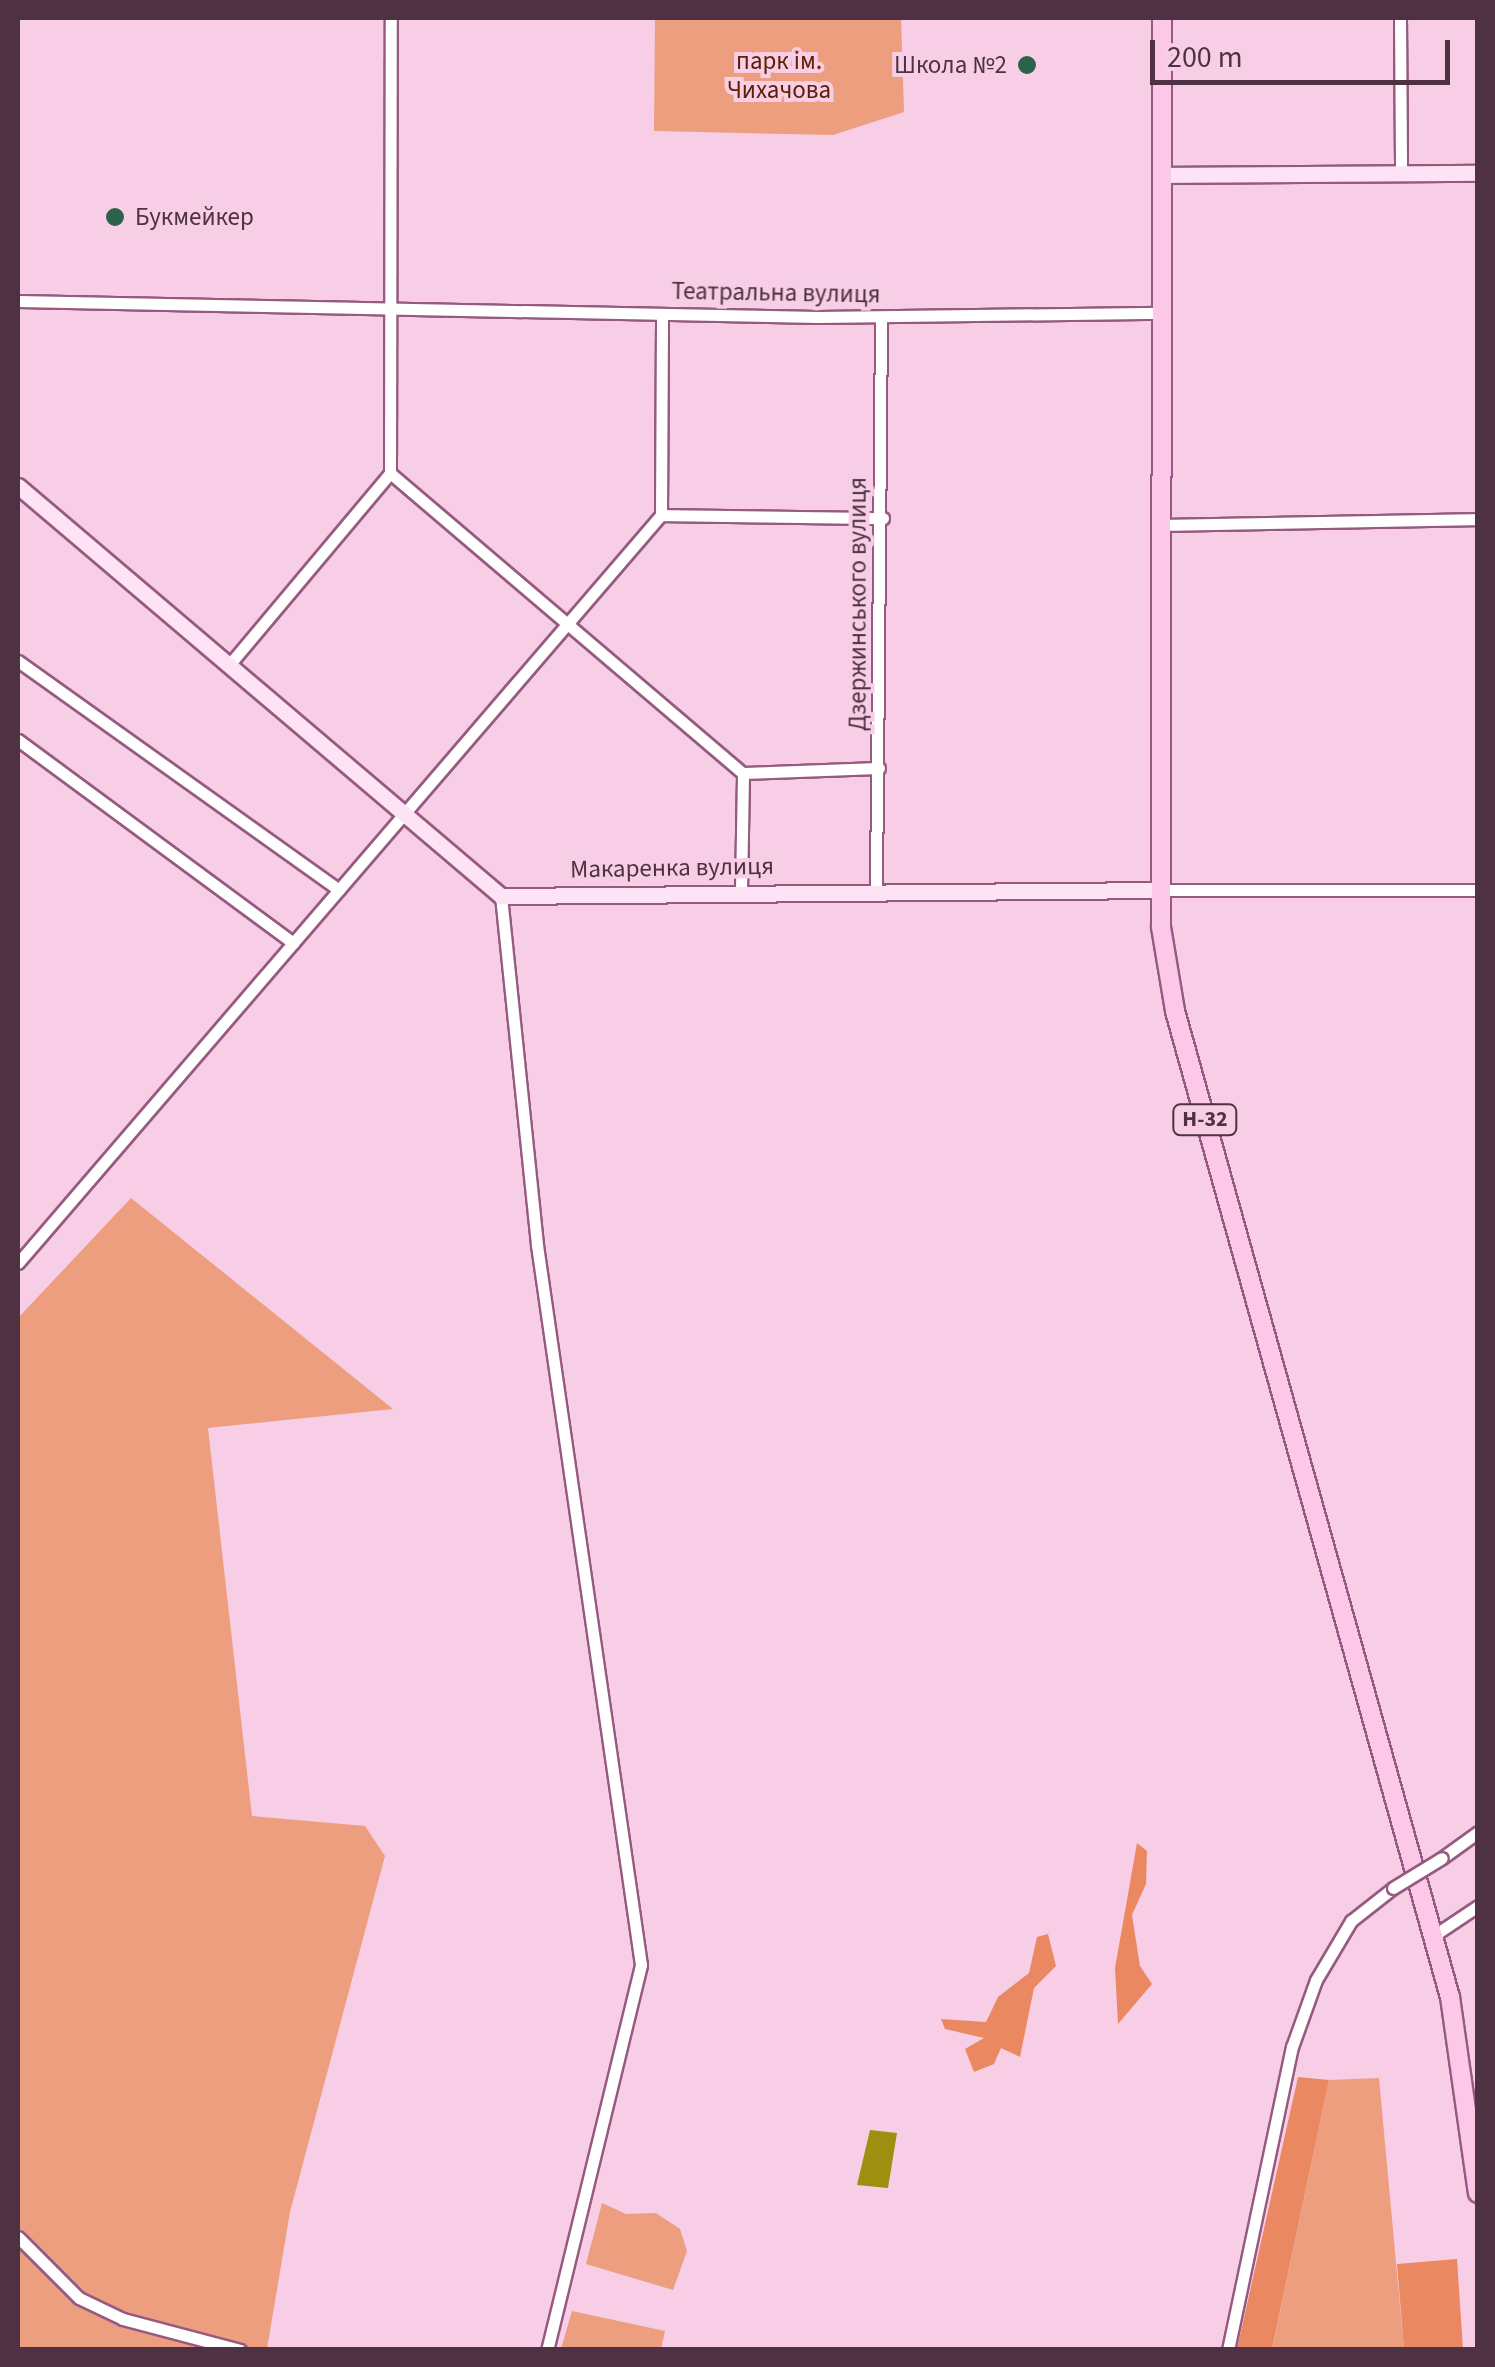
<!DOCTYPE html>
<html>
<head>
<meta charset="utf-8">
<style>
  body { margin:0 }
  #map { position:relative; width:1495px; height:2367px; overflow:hidden; background:#f7cee6; font-family:"Source Sans 3",sans-serif }
  div>[style] { position:absolute }
  .green>* { inset:0; background:#ec9e7f }
  .forest>* { inset:0; background:#ea8961 }
  .water>* { inset:0; background:#9d8f10 }
  .roads { filter:drop-shadow(2px 0 #965a80) drop-shadow(-2px 0 #965a80) drop-shadow(0 2px #965a80) drop-shadow(0 -2px #965a80) }
  .street>* { height:11px; margin:-5.5px; padding:0 5.5px; transform-origin:5.5px; border-radius:5.5px; background:#fff }
  .secondary>* { height:15px; margin:-7.5px; padding:0 7.5px; transform-origin:7.5px; border-radius:7.5px; background:#fde3f3 }
  .primary>* { height:18px; margin:-9px; padding:0 9px; transform-origin:9px; border-radius:9px; background:#fbc8e8 }
  .bridges { filter:drop-shadow(2px 0 #965a80) drop-shadow(-2px 0 #965a80) drop-shadow(0 2px #965a80) drop-shadow(0 -2px #965a80) }
  .street-bridge>* { height:11px; margin:-5.5px; padding:0 5.5px; transform-origin:5.5px; border-radius:5.5px; background:#fff }
  .dots>* { width:28px; height:28px; translate:-50% -50%; box-sizing:border-box; border:5px solid #f7cee6; border-radius:50% }
  span { translate:-50% -50%; white-space:nowrap; text-align:center; line-height:1.15; -webkit-text-stroke:8px #f7cee6; paint-order:stroke }
  .shield-label span { padding:2px 8px; background:#f7cee6; border:2px solid; border-radius:8px; -webkit-text-stroke-width:0 }
  .shield-label { font-size:22px; color:#4e3243; font-weight:700 }
  .park-label { font-size:25px; color:#5c1f01 }
  .poi-label { font-size:25px; color:#4e3243 }
  .right { translate:-100% -50%; text-align:right }
  .left { translate:0 -50%; text-align:left }
  .street-label { font-size:25px; color:#4e3243 }
  .frame { position:absolute; inset:0; border:20px solid #4e3243; pointer-events:none }
  .scale { position:absolute; left:1150px; top:40px; width:300px; height:45px; box-sizing:border-box; border:5px solid #4e3243; border-top:0; padding-left:12px; font-size:30px; line-height:35px; white-space:nowrap; color:#4e3243; -webkit-text-stroke:8px #f7cee6; paint-order:stroke }
</style>
</head>
<body>
<div id="map">
  <div class="green">
    <i style="clip-path:polygon(655px 18px,901px 18px,904px 112px,833px 135px,654px 131px)"></i>
    <i style="clip-path:polygon(131px 1198px,393px 1409px,208px 1428px,252px 1816px,365px 1826px,385px 1856px,290px 2212px,267px 2349px,18px 2349px,18px 1318px)"></i>
    <i style="clip-path:polygon(1379px 2078px,1404px 2349px,1272px 2350px,1329px 2080px)"></i>
    <i style="clip-path:polygon(602px 2203px,626px 2214px,656px 2213px,680px 2229px,687px 2251px,673px 2290px,586px 2264px)"></i>
    <i style="clip-path:polygon(572px 2311px,665px 2331px,661px 2349px,561px 2349px)"></i>
  </div>
  <div class="forest">
    <i style="clip-path:polygon(1137px 1843px,1147px 1851px,1146px 1884px,1132px 1915px,1140px 1966px,1152px 1984px,1118px 2024px,1115px 1968px)"></i>
    <i style="clip-path:polygon(1048px 1934px,1056px 1966px,1034px 1988px,1020px 2057px,1001px 2048px,994px 2064px,974px 2072px,965px 2049px,984px 2038px,945px 2029px,941px 2019px,986px 2022px,998px 1997px,1029px 1973px,1037px 1937px)"></i>
    <i style="clip-path:polygon(1298px 2077px,1329px 2080px,1272px 2349px,1237px 2349px)"></i>
    <i style="clip-path:polygon(1457px 2259px,1463px 2349px,1404px 2349px,1397px 2264px)"></i>
  </div>
  <div class="water">
    <i style="clip-path:polygon(870px 2130px,897px 2133px,888px 2188px,857px 2185px)"></i>
  </div>
  <div class="roads">
    <div class="street">
      <i style="left:1400px;top:18px;width:156px;rotate:89.6deg"></i>
      <i style="left:18px;top:301px;width:800px;rotate:1.15deg"></i>
      <i style="left:818px;top:317px;width:346px;rotate:-0.7deg"></i>
      <i style="left:390px;top:473px;width:463px;rotate:40.4deg"></i>
      <i style="left:743px;top:773px;width:136px;rotate:-2.1deg"></i>
      <i style="left:661px;top:515px;width:201px;rotate:-89.7deg"></i>
      <i style="left:1166px;top:525px;width:312px;rotate:-1.1deg"></i>
      <i style="left:18px;top:661px;width:394px;rotate:35.5deg"></i>
      <i style="left:229px;top:665px;width:251px;rotate:-50deg"></i>
      <i style="left:390px;top:473px;width:455px;rotate:-89.9deg"></i>
      <i style="left:18px;top:740px;width:342px;rotate:36.4deg"></i>
      <i style="left:741px;top:890px;width:117px;rotate:-89deg"></i>
      <i style="left:1161px;top:890px;width:317px"></i>
      <i style="left:876px;top:892px;width:575px;rotate:-89.5deg"></i>
      <i style="left:501px;top:896px;width:351px;rotate:84.1deg"></i>
      <i style="left:537px;top:1245px;width:727px;rotate:81.78deg"></i>
      <i style="left:641px;top:1965px;width:396px;rotate:103.7deg"></i>
      <i style="left:18px;top:1263px;width:986px;rotate:-49.32deg"></i>
      <i style="left:661px;top:515px;width:222px;rotate:0.8deg"></i>
      <i style="left:1442px;top:1858px;width:44px;rotate:-35.8deg"></i>
      <i style="left:1433px;top:1936px;width:54px;rotate:-33.7deg"></i>
      <i style="left:18px;top:2237px;width:86px;rotate:45deg"></i>
      <i style="left:79px;top:2298px;width:49px;rotate:25.5deg"></i>
      <i style="left:123px;top:2319px;width:121px;rotate:14.8deg"></i>
      <i style="left:1228px;top:2350px;width:310px;rotate:-78.1deg"></i>
      <i style="left:1292px;top:2047px;width:71px;rotate:-70.3deg"></i>
      <i style="left:1316px;top:1980px;width:69px;rotate:-59.3deg"></i>
      <i style="left:1351px;top:1921px;width:53px;rotate:-38.2deg"></i>
    </div>
    <div class="secondary">
      <i style="left:1162px;top:175px;width:316px;rotate:-0.4deg"></i>
      <i style="left:18px;top:486px;width:634px;rotate:40.33deg"></i>
      <i style="left:501px;top:896px;width:660px;rotate:-0.52deg"></i>
    </div>
    <div class="primary">
      <i style="left:1162px;top:18px;width:909px;rotate:90.06deg"></i>
      <i style="left:1161px;top:927px;width:85px;rotate:80.5deg"></i>
      <i style="left:1175px;top:1011px;width:1024px;rotate:74.42deg"></i>
      <i style="left:1450px;top:1997px;width:198px;rotate:81.9deg"></i>
    </div>
  </div>
  <div class="bridges">
    <div class="street-bridge">
      <i style="left:1393px;top:1888px;width:57px;rotate:-31.5deg"></i>
    </div>
  </div>
  <div class="dots">
    <i style="left:1027px;top:65px;background:#2b624a"></i>
    <i style="left:115px;top:217px;background:#2b624a"></i>
  </div>
  <div class="shield-label">
    <span style="left:1205px;top:1120px">Н-32</span>
  </div>
  <div class="park-label">
    <span style="left:779px;top:76px">парк ім.<br>Чихачова</span>
  </div>
  <div class="poi-label">
    <span class="right" style="left:1007px;top:65px">Школа №2</span>
    <span class="left" style="left:135px;top:217px">Букмейкер</span>
  </div>
  <div class="street-label">
    <span style="left:776px;top:293px;rotate:1deg">Театральна вулиця</span>
    <span style="left:858px;top:604px;rotate:-90deg">Дзержинського вулиця</span>
    <span style="left:672px;top:868px;rotate:-1deg">Макаренка вулиця</span>
  </div>
  <div class="frame"></div>
  <div class="scale">200 m</div>
</div>
</body>
</html>
